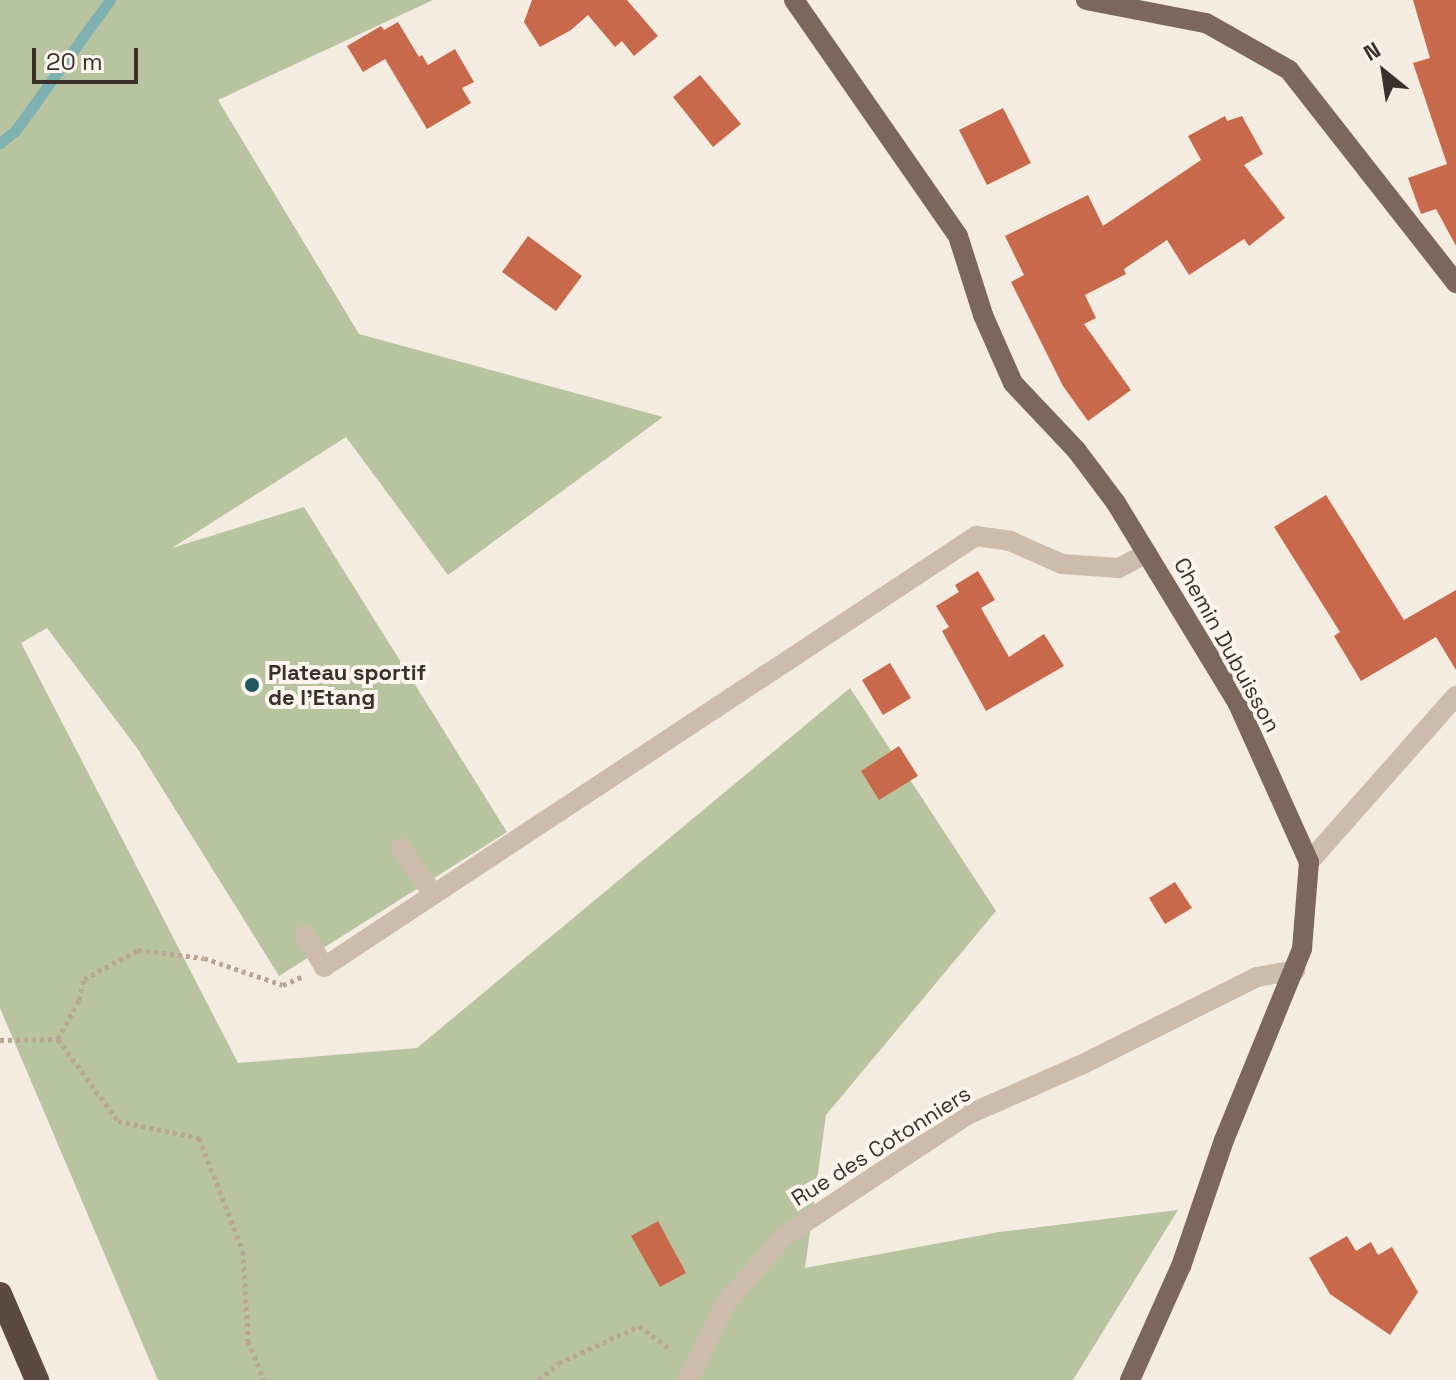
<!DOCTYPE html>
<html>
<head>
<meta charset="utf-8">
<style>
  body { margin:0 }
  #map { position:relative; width:1456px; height:1380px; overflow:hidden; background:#f4ebe1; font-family:"Space Grotesk",sans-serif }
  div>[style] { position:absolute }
  .green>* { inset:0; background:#b8c4a0 }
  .stream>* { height:11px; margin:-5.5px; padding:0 5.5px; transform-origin:5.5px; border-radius:5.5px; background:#7fb0b2 }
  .building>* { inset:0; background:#c8694b }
  .path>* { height:5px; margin-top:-2.5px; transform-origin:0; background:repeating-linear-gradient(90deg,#b9a596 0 4px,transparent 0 8px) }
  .minor>* { height:20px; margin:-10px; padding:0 10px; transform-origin:10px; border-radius:10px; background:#cdbbac }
  .major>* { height:20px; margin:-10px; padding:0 10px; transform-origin:10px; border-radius:10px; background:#7d675c }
  .highway>* { height:24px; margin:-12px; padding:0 12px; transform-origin:12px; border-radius:12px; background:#5c4a42 }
  .dots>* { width:22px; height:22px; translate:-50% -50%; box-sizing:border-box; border:4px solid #fbf5ee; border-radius:50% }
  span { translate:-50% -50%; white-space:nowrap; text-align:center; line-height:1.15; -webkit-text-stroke:8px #fbf5ee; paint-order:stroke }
  .street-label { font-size:22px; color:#3b302b }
  .poi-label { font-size:22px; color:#3b302b; font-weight:700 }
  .left { translate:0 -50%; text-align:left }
  .north { position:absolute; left:1344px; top:32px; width:80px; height:80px; -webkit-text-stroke:6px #fbf5ee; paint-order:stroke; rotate:330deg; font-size:22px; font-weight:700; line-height:32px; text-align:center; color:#3b302b }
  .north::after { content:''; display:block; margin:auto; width:28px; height:36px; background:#3b302b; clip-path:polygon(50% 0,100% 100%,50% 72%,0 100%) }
  .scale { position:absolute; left:32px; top:48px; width:106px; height:36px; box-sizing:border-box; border:4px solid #3b302b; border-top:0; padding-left:10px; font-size:24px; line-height:28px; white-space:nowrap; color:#3b302b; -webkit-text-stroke:6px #fbf5ee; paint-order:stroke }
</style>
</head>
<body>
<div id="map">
  <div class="green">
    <i style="clip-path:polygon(0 0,433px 0,218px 100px,359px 334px,663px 417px,448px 575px,346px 437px,172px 548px,304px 507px,507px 832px,279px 976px,137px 748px,47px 628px,21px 643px,238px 1063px,417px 1048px,850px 688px,996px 911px,826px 1115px,805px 1268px,999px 1232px,1178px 1210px,1073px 1380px,158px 1380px,0 1008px)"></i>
  </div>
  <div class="stream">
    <i style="left:0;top:143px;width:19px;rotate:-39deg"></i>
    <i style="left:15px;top:131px;width:162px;rotate:-54.1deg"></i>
  </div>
  <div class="building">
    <i style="clip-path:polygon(532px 0,627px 0,658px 36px,634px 56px,622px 41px,615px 47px,588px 15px,571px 30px,540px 47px,524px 22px)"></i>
    <i style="clip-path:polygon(1413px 0,1456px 0,1456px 246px,1436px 209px,1421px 214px,1408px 178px,1447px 164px,1413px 63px,1430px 58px)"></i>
    <i style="clip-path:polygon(398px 22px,419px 57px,422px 55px,428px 65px,455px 49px,474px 82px,462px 88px,471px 103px,427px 129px,385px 59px,363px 72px,347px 46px,381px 26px,384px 30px)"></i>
    <i style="clip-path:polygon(700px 75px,741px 124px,713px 147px,673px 97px)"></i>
    <i style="clip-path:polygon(1003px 108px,1031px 163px,987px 185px,959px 130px)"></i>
    <i style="clip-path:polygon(1225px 116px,1227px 121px,1242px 116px,1263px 154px,1244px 165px,1285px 218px,1249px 246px,1244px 239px,1189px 275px,1167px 240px,1124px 269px,1126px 274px,1085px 295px,1096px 318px,1084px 324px,1131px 390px,1088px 421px,1063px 386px,1011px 282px,1024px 275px,1005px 236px,1088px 195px,1103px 226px,1201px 160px,1188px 136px)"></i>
    <i style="clip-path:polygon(528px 236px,582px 276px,556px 311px,502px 272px)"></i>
    <i style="clip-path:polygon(1326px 495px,1404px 620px,1456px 590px,1456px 670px,1436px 637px,1361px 681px,1334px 636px,1340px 632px,1274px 527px)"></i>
    <i style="clip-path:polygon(978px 571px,995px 600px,981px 608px,1009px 657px,1044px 634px,1064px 666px,986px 711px,942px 631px,949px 627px,936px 606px,959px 592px,955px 585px)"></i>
    <i style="clip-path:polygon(890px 663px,911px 698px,883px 715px,862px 680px)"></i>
    <i style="clip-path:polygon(899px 746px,918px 776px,879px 800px,861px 771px)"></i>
    <i style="clip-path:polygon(1175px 882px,1192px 908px,1165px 924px,1149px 898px)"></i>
    <i style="clip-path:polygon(658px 1221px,686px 1273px,660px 1287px,631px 1236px)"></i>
    <i style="clip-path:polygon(1347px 1236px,1356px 1251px,1371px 1242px,1378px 1255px,1392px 1247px,1418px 1292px,1390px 1335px,1330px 1294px,1309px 1258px)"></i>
  </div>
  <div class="path">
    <i style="left:58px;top:1039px;width:102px;rotate:53.8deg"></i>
    <i style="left:118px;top:1121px;width:83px;rotate:11.9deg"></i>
    <i style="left:199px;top:1138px;width:121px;rotate:68.7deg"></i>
    <i style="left:243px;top:1251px;width:90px;rotate:86.8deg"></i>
    <i style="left:248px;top:1341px;width:42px;rotate:67.7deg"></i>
    <i style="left:0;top:1040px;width:58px;rotate:-1deg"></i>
    <i style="left:58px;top:1039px;width:44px;rotate:-61.7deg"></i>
    <i style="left:79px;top:1000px;width:22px;rotate:-77deg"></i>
    <i style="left:84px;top:979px;width:61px;rotate:-28.2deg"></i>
    <i style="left:138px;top:950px;width:66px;rotate:6.9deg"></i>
    <i style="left:204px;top:958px;width:83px;rotate:18.9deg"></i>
    <i style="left:283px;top:985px;width:20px;rotate:-24deg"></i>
    <i style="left:539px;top:1380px;width:26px;rotate:-40deg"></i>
    <i style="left:559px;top:1363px;width:88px;rotate:-24.8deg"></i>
    <i style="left:639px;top:1326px;width:40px;rotate:37deg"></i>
  </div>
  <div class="minor">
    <i style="left:401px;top:848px;width:57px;rotate:54.9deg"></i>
    <i style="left:1309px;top:862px;width:222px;rotate:-48.5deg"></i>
    <i style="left:305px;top:935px;width:37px;rotate:59deg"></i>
    <i style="left:324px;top:967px;width:782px;rotate:-33.47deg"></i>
    <i style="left:976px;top:536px;width:34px;rotate:8deg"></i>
    <i style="left:1010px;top:541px;width:57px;rotate:23.9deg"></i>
    <i style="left:1062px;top:564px;width:57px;rotate:4deg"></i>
    <i style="left:1119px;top:568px;width:32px;rotate:-28deg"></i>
    <i style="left:688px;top:1380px;width:85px;rotate:-64deg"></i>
    <i style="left:725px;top:1304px;width:89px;rotate:-49.1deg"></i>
    <i style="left:783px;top:1237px;width:221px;rotate:-33.5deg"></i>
    <i style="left:967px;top:1115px;width:127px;rotate:-23.7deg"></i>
    <i style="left:1083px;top:1064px;width:195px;rotate:-26.6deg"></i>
    <i style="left:1257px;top:977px;width:39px;rotate:-10deg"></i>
  </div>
  <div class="major">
    <i style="left:794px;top:0;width:287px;rotate:55.2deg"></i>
    <i style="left:958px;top:236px;width:83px;rotate:72.4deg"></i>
    <i style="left:983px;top:315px;width:74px;rotate:66.2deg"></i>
    <i style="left:1013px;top:383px;width:93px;rotate:46.7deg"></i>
    <i style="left:1077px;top:451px;width:65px;rotate:53.1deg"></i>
    <i style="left:1116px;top:503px;width:235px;rotate:58.7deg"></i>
    <i style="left:1238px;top:704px;width:173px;rotate:65.8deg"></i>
    <i style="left:1309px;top:862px;width:87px;rotate:94.6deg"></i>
    <i style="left:1302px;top:949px;width:206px;rotate:112.2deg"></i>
    <i style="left:1224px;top:1140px;width:133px;rotate:108.8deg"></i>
    <i style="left:1181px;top:1266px;width:125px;rotate:114.1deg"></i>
    <i style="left:1086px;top:0;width:122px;rotate:10.9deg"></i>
    <i style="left:1206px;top:23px;width:95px;rotate:29.5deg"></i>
    <i style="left:1289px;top:70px;width:271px;rotate:51.9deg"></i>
  </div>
  <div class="highway">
    <i style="left:0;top:1294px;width:94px;rotate:66.7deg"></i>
  </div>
  <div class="dots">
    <i style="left:252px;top:685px;background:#1f5a5e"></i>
  </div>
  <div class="street-label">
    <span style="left:1227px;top:645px;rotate:61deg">Chemin Dubuisson</span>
    <span style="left:881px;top:1146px;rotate:-32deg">Rue des Cotonniers</span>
  </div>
  <div class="poi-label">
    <span class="left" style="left:268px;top:685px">Plateau sportif<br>de l'Etang</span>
  </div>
  <div class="north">N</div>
  <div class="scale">20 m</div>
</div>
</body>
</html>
